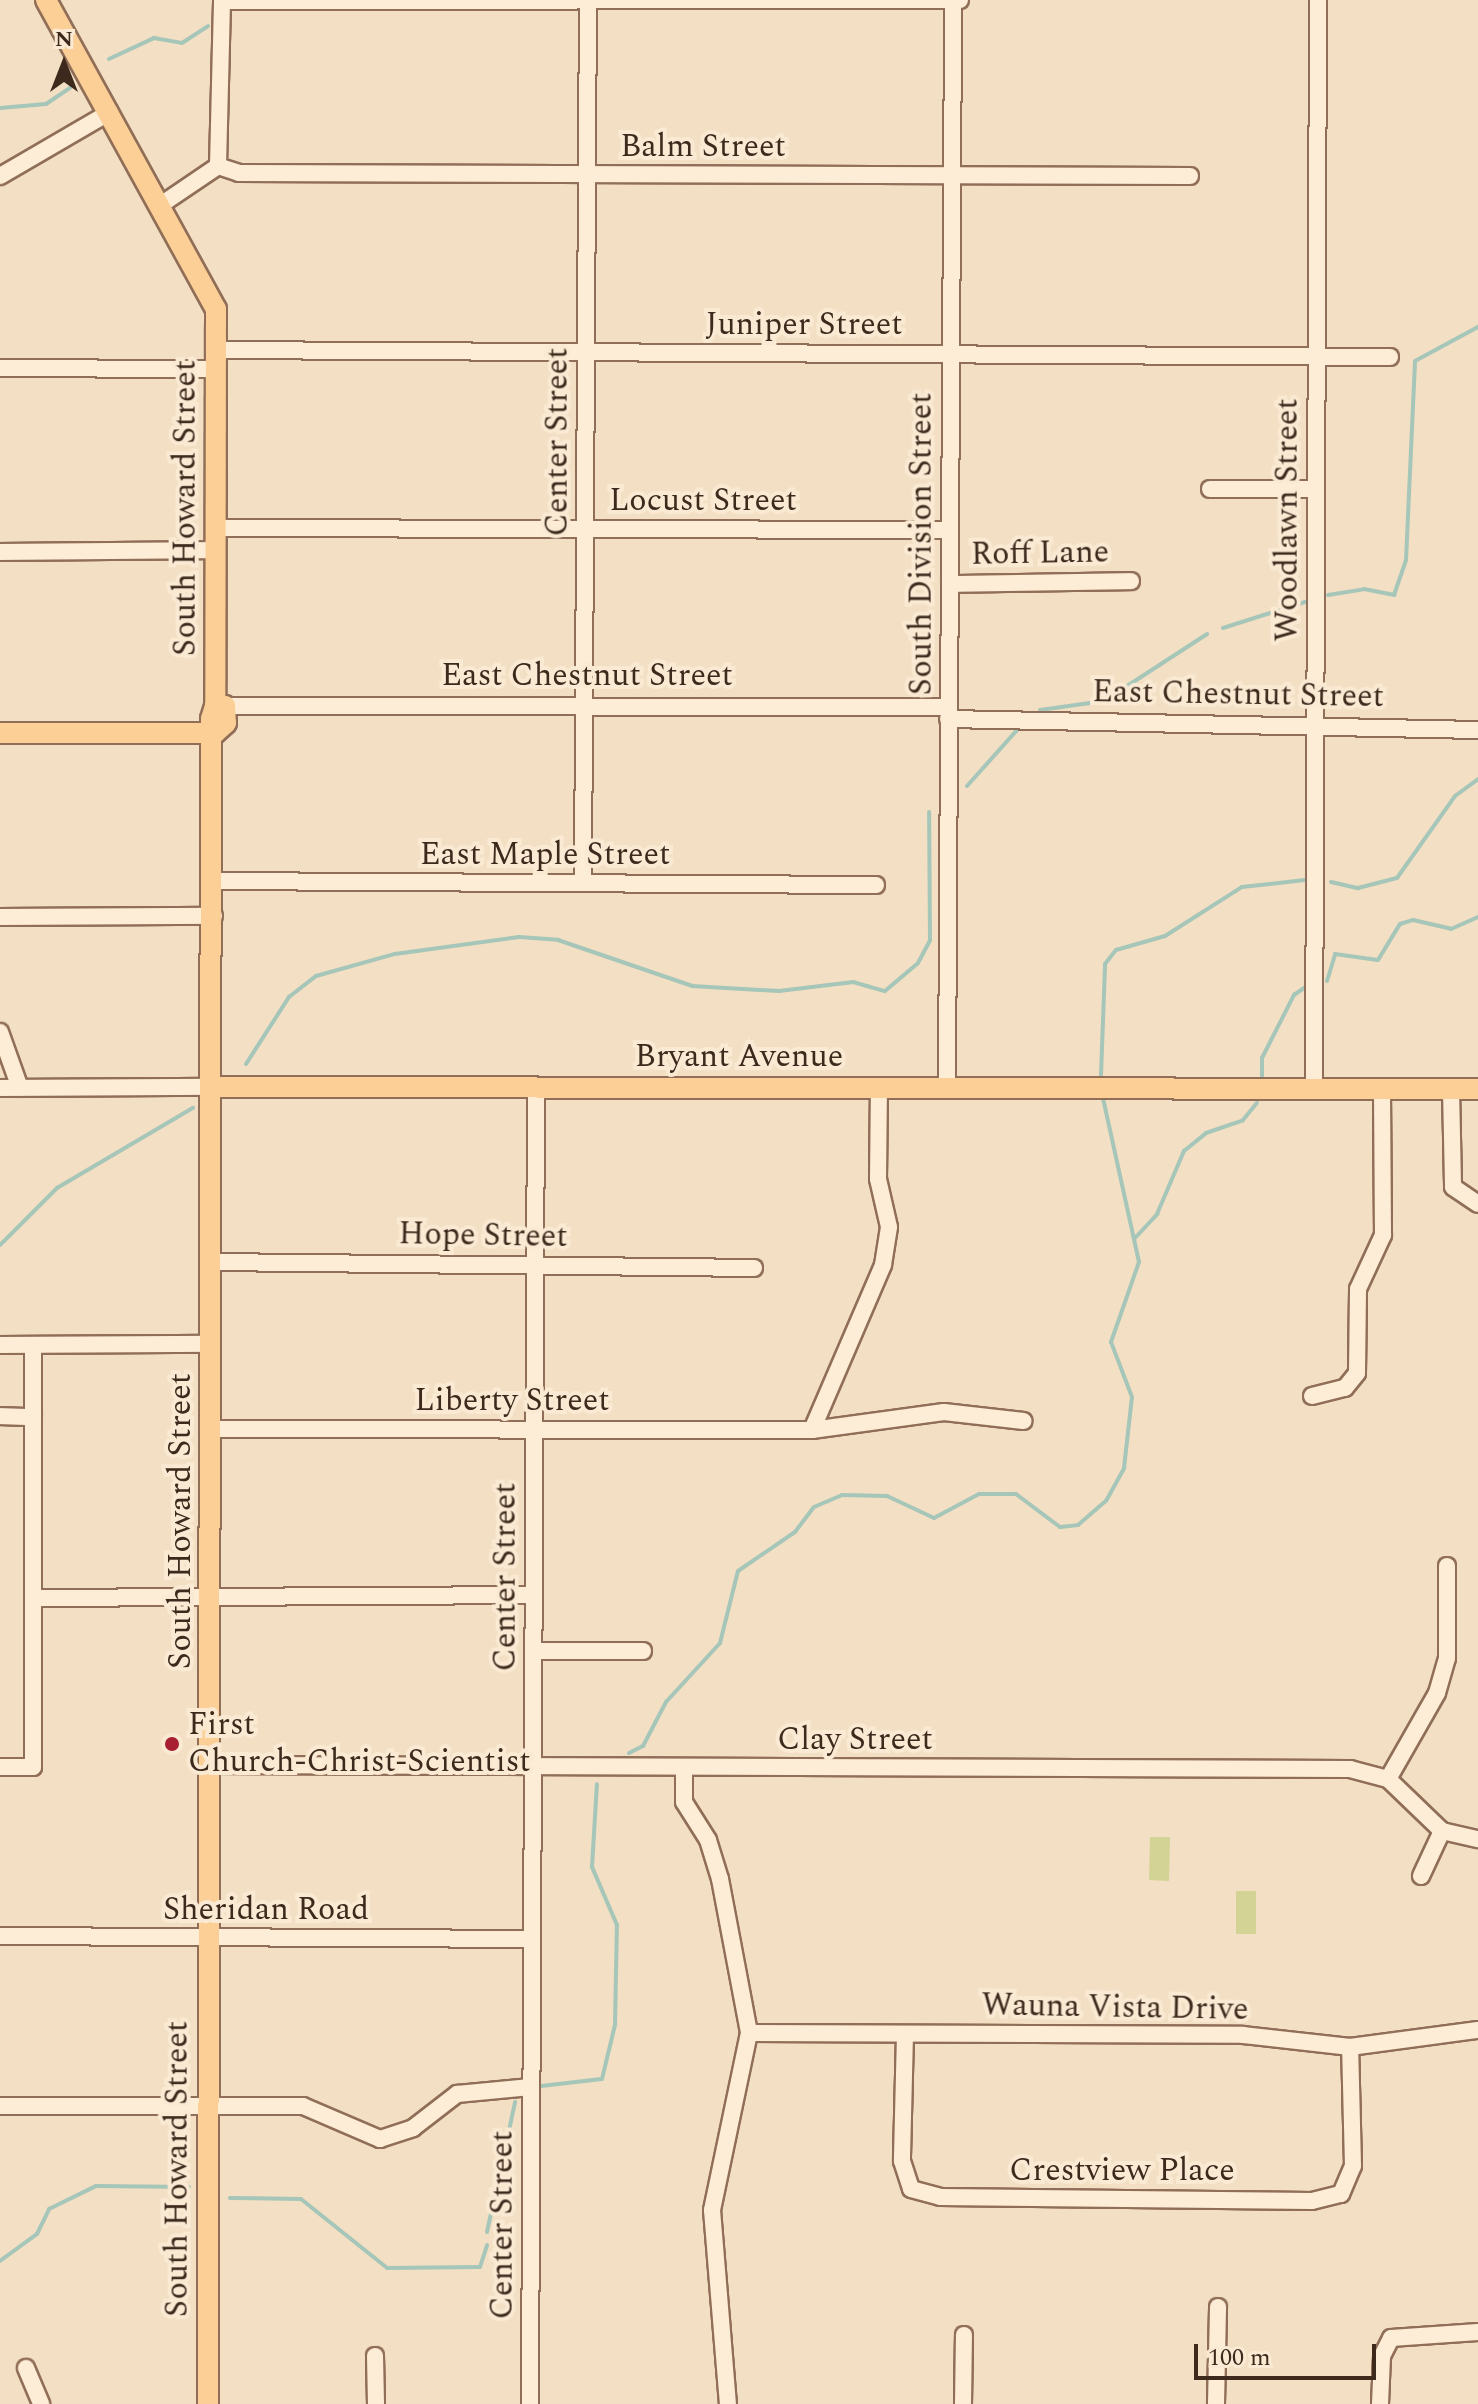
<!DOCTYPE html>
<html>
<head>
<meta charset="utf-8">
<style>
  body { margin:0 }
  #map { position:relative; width:1478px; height:2404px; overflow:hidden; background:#f3dfc3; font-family:Spectral,serif }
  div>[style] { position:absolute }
  .green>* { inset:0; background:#d3d395 }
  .stream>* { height:4px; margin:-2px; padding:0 2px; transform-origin:2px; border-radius:2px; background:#a5c6b8 }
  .roads { filter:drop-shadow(2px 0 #906e57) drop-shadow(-2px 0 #906e57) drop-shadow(0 2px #906e57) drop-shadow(0 -2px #906e57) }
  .minor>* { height:16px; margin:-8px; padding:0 8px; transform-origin:8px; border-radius:8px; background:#fdedd7 }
  .major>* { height:20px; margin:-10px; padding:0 10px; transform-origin:10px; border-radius:10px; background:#fbcf96 }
  .dots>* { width:22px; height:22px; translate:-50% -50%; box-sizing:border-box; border:4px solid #faead3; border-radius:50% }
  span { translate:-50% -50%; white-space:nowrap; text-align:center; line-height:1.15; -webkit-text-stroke:8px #faead3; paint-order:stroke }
  .street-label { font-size:32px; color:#3e291d }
  .poi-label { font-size:32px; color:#3e291d }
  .left { translate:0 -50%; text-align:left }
  .north { position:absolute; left:24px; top:24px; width:80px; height:80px; -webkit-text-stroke:6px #faead3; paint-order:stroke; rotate:0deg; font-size:22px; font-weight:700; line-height:32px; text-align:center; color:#3e291d }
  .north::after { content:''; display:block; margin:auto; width:28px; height:36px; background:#3e291d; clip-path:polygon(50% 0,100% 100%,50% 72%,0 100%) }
  .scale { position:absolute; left:1194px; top:2344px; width:182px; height:36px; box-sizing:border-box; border:4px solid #3e291d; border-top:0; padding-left:10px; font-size:24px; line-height:28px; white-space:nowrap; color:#3e291d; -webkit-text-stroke:6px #faead3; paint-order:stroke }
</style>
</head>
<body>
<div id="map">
  <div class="green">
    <i style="clip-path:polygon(1150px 1837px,1170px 1837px,1169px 1881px,1149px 1880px)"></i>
    <i style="clip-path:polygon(1236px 1891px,1256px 1891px,1256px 1934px,1236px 1934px)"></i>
  </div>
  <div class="stream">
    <i style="left:109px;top:59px;width:50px;rotate:-25deg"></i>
    <i style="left:154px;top:38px;width:28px;rotate:10deg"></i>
    <i style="left:182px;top:43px;width:31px;rotate:-33deg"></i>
    <i style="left:0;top:108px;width:46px;rotate:-5deg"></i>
    <i style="left:46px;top:104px;width:29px;rotate:-34deg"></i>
    <i style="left:1328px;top:595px;width:36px;rotate:-9deg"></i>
    <i style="left:1364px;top:589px;width:31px;rotate:11deg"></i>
    <i style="left:1394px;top:595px;width:37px;rotate:-71deg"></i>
    <i style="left:1406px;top:560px;width:199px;rotate:-87.4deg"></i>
    <i style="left:1415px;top:361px;width:72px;rotate:-28.4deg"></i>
    <i style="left:1223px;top:628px;width:86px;rotate:-17.6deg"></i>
    <i style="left:1040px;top:710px;width:65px;rotate:-8deg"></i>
    <i style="left:1104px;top:701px;width:123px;rotate:-33deg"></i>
    <i style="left:967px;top:786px;width:75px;rotate:-48.2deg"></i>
    <i style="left:1331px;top:882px;width:28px;rotate:13deg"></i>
    <i style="left:1358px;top:888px;width:40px;rotate:-14.4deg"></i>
    <i style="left:1397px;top:878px;width:100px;rotate:-54.7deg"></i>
    <i style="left:1455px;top:796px;width:29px;rotate:-36deg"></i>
    <i style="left:1327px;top:981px;width:28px;rotate:-73deg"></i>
    <i style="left:1335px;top:954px;width:43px;rotate:7.9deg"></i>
    <i style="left:1378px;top:960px;width:42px;rotate:-58.6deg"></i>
    <i style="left:1400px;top:924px;width:14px;rotate:-17deg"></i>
    <i style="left:1413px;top:920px;width:39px;rotate:13deg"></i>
    <i style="left:1451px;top:929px;width:30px;rotate:-24deg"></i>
    <i style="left:246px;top:1064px;width:80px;rotate:-57.3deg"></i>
    <i style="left:289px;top:997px;width:34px;rotate:-38deg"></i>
    <i style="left:316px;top:976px;width:82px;rotate:-15.6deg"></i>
    <i style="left:395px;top:954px;width:125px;rotate:-7.8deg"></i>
    <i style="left:519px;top:937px;width:39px;rotate:4deg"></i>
    <i style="left:558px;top:940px;width:142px;rotate:18.9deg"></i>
    <i style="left:692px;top:986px;width:87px;rotate:3.3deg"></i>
    <i style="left:779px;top:991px;width:75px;rotate:-6.9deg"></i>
    <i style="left:853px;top:982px;width:33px;rotate:16deg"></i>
    <i style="left:885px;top:991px;width:43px;rotate:-40.3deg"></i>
    <i style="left:918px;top:963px;width:26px;rotate:-62deg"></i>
    <i style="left:930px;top:940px;width:128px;rotate:-90.4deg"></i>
    <i style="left:1101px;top:1075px;width:111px;rotate:-87.9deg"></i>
    <i style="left:1105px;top:964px;width:18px;rotate:-52deg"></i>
    <i style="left:1116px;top:950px;width:51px;rotate:-15.9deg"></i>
    <i style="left:1165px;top:936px;width:91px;rotate:-32.5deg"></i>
    <i style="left:1242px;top:887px;width:63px;rotate:-6.3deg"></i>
    <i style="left:1262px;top:1078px;width:20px;rotate:-90deg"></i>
    <i style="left:1262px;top:1058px;width:71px;rotate:-63.1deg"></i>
    <i style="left:1294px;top:995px;width:16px;rotate:-35deg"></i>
    <i style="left:1135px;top:1238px;width:33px;rotate:-47deg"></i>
    <i style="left:1157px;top:1214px;width:69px;rotate:-66.8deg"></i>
    <i style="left:1184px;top:1151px;width:28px;rotate:-39deg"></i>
    <i style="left:1206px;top:1133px;width:39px;rotate:-19deg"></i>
    <i style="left:1243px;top:1120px;width:22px;rotate:-51deg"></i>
    <i style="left:0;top:1245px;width:81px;rotate:-45deg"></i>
    <i style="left:57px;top:1188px;width:158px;rotate:-30.5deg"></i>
    <i style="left:629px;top:1753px;width:16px;rotate:-27deg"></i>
    <i style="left:643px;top:1746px;width:50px;rotate:-62.4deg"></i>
    <i style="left:666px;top:1702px;width:80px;rotate:-47.5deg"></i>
    <i style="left:720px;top:1643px;width:74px;rotate:-76deg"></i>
    <i style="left:738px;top:1571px;width:69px;rotate:-34.4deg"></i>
    <i style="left:795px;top:1532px;width:31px;rotate:-53deg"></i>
    <i style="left:814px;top:1507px;width:30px;rotate:-23deg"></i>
    <i style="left:842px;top:1495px;width:45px;rotate:1.3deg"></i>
    <i style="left:887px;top:1496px;width:52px;rotate:25.1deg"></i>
    <i style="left:934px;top:1518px;width:51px;rotate:-28.1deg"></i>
    <i style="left:979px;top:1494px;width:37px"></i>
    <i style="left:1016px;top:1494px;width:55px;rotate:36.9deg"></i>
    <i style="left:1060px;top:1527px;width:18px;rotate:-6deg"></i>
    <i style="left:1078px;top:1525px;width:37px;rotate:-41deg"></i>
    <i style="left:1106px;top:1501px;width:38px;rotate:-61deg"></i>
    <i style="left:1124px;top:1468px;width:71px;rotate:-83.6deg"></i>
    <i style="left:1132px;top:1397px;width:59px;rotate:-110.9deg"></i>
    <i style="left:1111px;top:1342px;width:85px;rotate:-70.7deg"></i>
    <i style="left:1139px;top:1262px;width:168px;rotate:-102.4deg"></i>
    <i style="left:541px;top:2086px;width:61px;rotate:-6.5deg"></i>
    <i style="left:602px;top:2079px;width:56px;rotate:-76.5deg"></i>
    <i style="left:615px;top:2025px;width:100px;rotate:-88.9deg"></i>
    <i style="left:617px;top:1925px;width:63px;rotate:-113.3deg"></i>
    <i style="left:592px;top:1867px;width:83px;rotate:-86.6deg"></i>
    <i style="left:230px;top:2198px;width:71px;rotate:0.8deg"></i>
    <i style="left:301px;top:2199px;width:110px;rotate:38.7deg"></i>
    <i style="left:387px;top:2268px;width:93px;rotate:-0.6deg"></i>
    <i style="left:480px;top:2267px;width:23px;rotate:-72deg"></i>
    <i style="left:487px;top:2232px;width:133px;rotate:-77.8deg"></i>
    <i style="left:0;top:2261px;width:46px;rotate:-36.1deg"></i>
    <i style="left:37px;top:2234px;width:28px;rotate:-64deg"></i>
    <i style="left:49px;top:2209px;width:52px;rotate:-26.1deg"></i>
    <i style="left:96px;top:2186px;width:93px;rotate:0.6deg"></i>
  </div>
  <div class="roads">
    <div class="minor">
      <i style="left:222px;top:1px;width:738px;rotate:-0.08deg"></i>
      <i style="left:218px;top:166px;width:22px;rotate:18deg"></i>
      <i style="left:239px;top:173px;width:951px;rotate:0.18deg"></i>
      <i style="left:0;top:176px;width:127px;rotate:-30.2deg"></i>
      <i style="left:162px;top:204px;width:68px;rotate:-34.2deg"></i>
      <i style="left:218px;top:166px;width:166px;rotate:-88.6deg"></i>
      <i style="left:217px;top:350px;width:1173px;rotate:0.34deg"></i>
      <i style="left:0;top:368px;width:217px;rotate:0.3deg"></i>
      <i style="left:1210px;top:489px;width:106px"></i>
      <i style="left:216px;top:528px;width:734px;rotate:0.16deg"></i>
      <i style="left:0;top:552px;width:216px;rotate:-0.5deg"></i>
      <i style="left:950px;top:584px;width:181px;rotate:-0.9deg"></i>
      <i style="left:225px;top:706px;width:723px;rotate:0.08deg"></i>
      <i style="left:948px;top:719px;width:530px;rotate:1.19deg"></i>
      <i style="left:214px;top:881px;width:662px;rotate:0.35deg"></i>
      <i style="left:583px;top:883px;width:882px;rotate:-89.68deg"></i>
      <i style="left:0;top:917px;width:214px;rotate:-0.3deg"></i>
      <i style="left:0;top:1032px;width:59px;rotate:70.3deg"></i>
      <i style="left:0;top:1088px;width:213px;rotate:-0.3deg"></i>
      <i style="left:947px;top:1088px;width:1088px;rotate:-89.68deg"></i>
      <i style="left:1314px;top:1088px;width:1088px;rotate:-89.79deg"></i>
      <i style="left:1451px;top:1089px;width:98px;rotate:88.8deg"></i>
      <i style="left:1453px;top:1187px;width:30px;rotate:34deg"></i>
      <i style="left:212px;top:1262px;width:542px;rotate:0.63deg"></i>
      <i style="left:0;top:1345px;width:212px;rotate:-0.3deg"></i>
      <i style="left:1312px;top:1396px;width:34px;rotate:-14deg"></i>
      <i style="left:1345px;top:1388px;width:19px;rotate:-51deg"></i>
      <i style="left:1357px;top:1373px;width:84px;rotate:-89.3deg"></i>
      <i style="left:1358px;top:1289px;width:60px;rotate:-65.2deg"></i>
      <i style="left:1383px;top:1235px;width:147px;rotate:-90.4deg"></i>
      <i style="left:0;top:1416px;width:33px;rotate:2deg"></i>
      <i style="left:212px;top:1429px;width:600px;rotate:0.1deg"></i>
      <i style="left:812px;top:1430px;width:133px;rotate:-7.8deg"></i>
      <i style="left:944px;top:1412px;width:80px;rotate:6.5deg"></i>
      <i style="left:812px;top:1430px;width:180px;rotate:-66.7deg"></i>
      <i style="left:883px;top:1265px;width:38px;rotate:-81deg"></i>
      <i style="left:889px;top:1227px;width:49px;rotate:-102.9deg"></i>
      <i style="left:878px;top:1179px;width:91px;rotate:-89.4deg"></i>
      <i style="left:34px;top:1598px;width:500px;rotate:-0.34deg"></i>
      <i style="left:534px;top:1651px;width:109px"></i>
      <i style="left:210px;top:1765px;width:1140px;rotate:0.2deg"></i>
      <i style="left:1350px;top:1769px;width:39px;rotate:15deg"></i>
      <i style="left:1388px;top:1779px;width:75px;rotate:43.9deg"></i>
      <i style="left:1442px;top:1831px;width:37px;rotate:13deg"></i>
      <i style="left:0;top:1767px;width:33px"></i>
      <i style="left:33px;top:1767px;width:422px;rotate:-90deg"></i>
      <i style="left:684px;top:1768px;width:34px;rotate:90deg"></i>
      <i style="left:684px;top:1802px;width:45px;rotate:57.7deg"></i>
      <i style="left:708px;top:1840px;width:41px;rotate:72.9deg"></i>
      <i style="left:720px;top:1879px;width:157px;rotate:79.3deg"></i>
      <i style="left:749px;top:2033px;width:181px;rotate:101.8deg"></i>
      <i style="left:712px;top:2210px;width:195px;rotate:85.3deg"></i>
      <i style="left:1388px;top:1779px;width:99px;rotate:-60.3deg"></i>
      <i style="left:1437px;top:1693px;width:36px;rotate:-74deg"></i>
      <i style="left:1447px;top:1658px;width:92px;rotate:-90deg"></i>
      <i style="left:1421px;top:1876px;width:50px;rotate:-65deg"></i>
      <i style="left:0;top:1936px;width:532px;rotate:0.32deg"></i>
      <i style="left:749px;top:2033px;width:494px;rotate:0.2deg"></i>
      <i style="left:1243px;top:2035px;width:108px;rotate:6.4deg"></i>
      <i style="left:1350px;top:2047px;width:129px;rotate:-7.6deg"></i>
      <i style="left:905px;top:2034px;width:127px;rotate:91.4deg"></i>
      <i style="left:902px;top:2161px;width:29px;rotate:72deg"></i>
      <i style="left:911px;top:2189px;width:30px;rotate:15deg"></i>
      <i style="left:940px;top:2197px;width:372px;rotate:0.6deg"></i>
      <i style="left:1312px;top:2201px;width:30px;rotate:-14deg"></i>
      <i style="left:1341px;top:2194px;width:30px;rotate:-67deg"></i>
      <i style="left:1353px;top:2166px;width:119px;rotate:-91.4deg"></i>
      <i style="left:0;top:2106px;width:303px"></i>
      <i style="left:303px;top:2106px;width:84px;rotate:23.2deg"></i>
      <i style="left:380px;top:2139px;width:35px;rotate:-18deg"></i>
      <i style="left:413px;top:2128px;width:56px;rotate:-37.7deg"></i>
      <i style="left:457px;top:2094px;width:74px;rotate:-5.4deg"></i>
      <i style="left:375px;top:2356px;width:48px;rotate:88.8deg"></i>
      <i style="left:26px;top:2368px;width:39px;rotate:67deg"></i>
      <i style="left:530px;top:2404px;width:1317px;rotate:-89.74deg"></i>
      <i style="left:963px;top:2404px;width:69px;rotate:-89.2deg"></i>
      <i style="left:1216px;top:2404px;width:97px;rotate:-88.8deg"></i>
      <i style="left:1380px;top:2404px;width:48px;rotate:-87.6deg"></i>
      <i style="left:1382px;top:2356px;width:20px;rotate:-63deg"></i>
      <i style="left:1391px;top:2338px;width:87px;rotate:-3.9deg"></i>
    </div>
    <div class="major">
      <i style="left:46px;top:0;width:353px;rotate:61.2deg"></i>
      <i style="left:216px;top:309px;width:397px;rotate:90.1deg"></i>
      <i style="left:0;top:733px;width:215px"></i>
      <i style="left:213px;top:1087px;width:1265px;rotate:0.09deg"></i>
      <i style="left:208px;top:2404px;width:1685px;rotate:-89.9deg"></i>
      <i style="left:211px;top:719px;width:14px;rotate:-73deg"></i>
      <i style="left:215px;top:706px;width:10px"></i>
      <i style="left:225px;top:706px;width:17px;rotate:87deg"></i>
      <i style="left:226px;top:723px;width:15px;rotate:138deg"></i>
    </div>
  </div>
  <div class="dots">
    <i style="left:172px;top:1744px;background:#a71f31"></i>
  </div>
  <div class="street-label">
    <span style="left:703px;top:147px">Balm Street</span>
    <span style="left:804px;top:325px">Juniper Street</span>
    <span style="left:558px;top:442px;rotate:-90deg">Center Street</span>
    <span style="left:703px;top:501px">Locust Street</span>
    <span style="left:186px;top:508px;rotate:-90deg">South Howard Street</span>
    <span style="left:1288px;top:520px;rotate:-90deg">Woodlawn Street</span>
    <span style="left:922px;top:544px;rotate:-90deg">South Division Street</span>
    <span style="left:1040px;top:554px;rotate:-1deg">Roff Lane</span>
    <span style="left:587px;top:676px">East Chestnut Street</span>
    <span style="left:1238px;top:695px;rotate:1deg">East Chestnut Street</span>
    <span style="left:545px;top:855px">East Maple Street</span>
    <span style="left:739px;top:1057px">Bryant Avenue</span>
    <span style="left:483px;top:1236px;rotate:1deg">Hope Street</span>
    <span style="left:512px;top:1401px">Liberty Street</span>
    <span style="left:181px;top:1521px;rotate:-90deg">South Howard Street</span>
    <span style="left:506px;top:1577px;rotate:-90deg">Center Street</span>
    <span style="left:855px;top:1740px">Clay Street</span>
    <span style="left:266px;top:1910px">Sheridan Road</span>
    <span style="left:1115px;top:2008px;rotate:1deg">Wauna Vista Drive</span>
    <span style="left:178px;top:2169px;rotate:-90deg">South Howard Street</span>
    <span style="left:1122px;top:2171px">Crestview Place</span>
    <span style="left:503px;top:2225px;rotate:-90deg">Center Street</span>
  </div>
  <div class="poi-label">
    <span class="left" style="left:188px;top:1744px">First<br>Church-Christ-Scientist</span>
  </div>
  <div class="north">N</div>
  <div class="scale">100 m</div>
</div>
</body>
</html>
